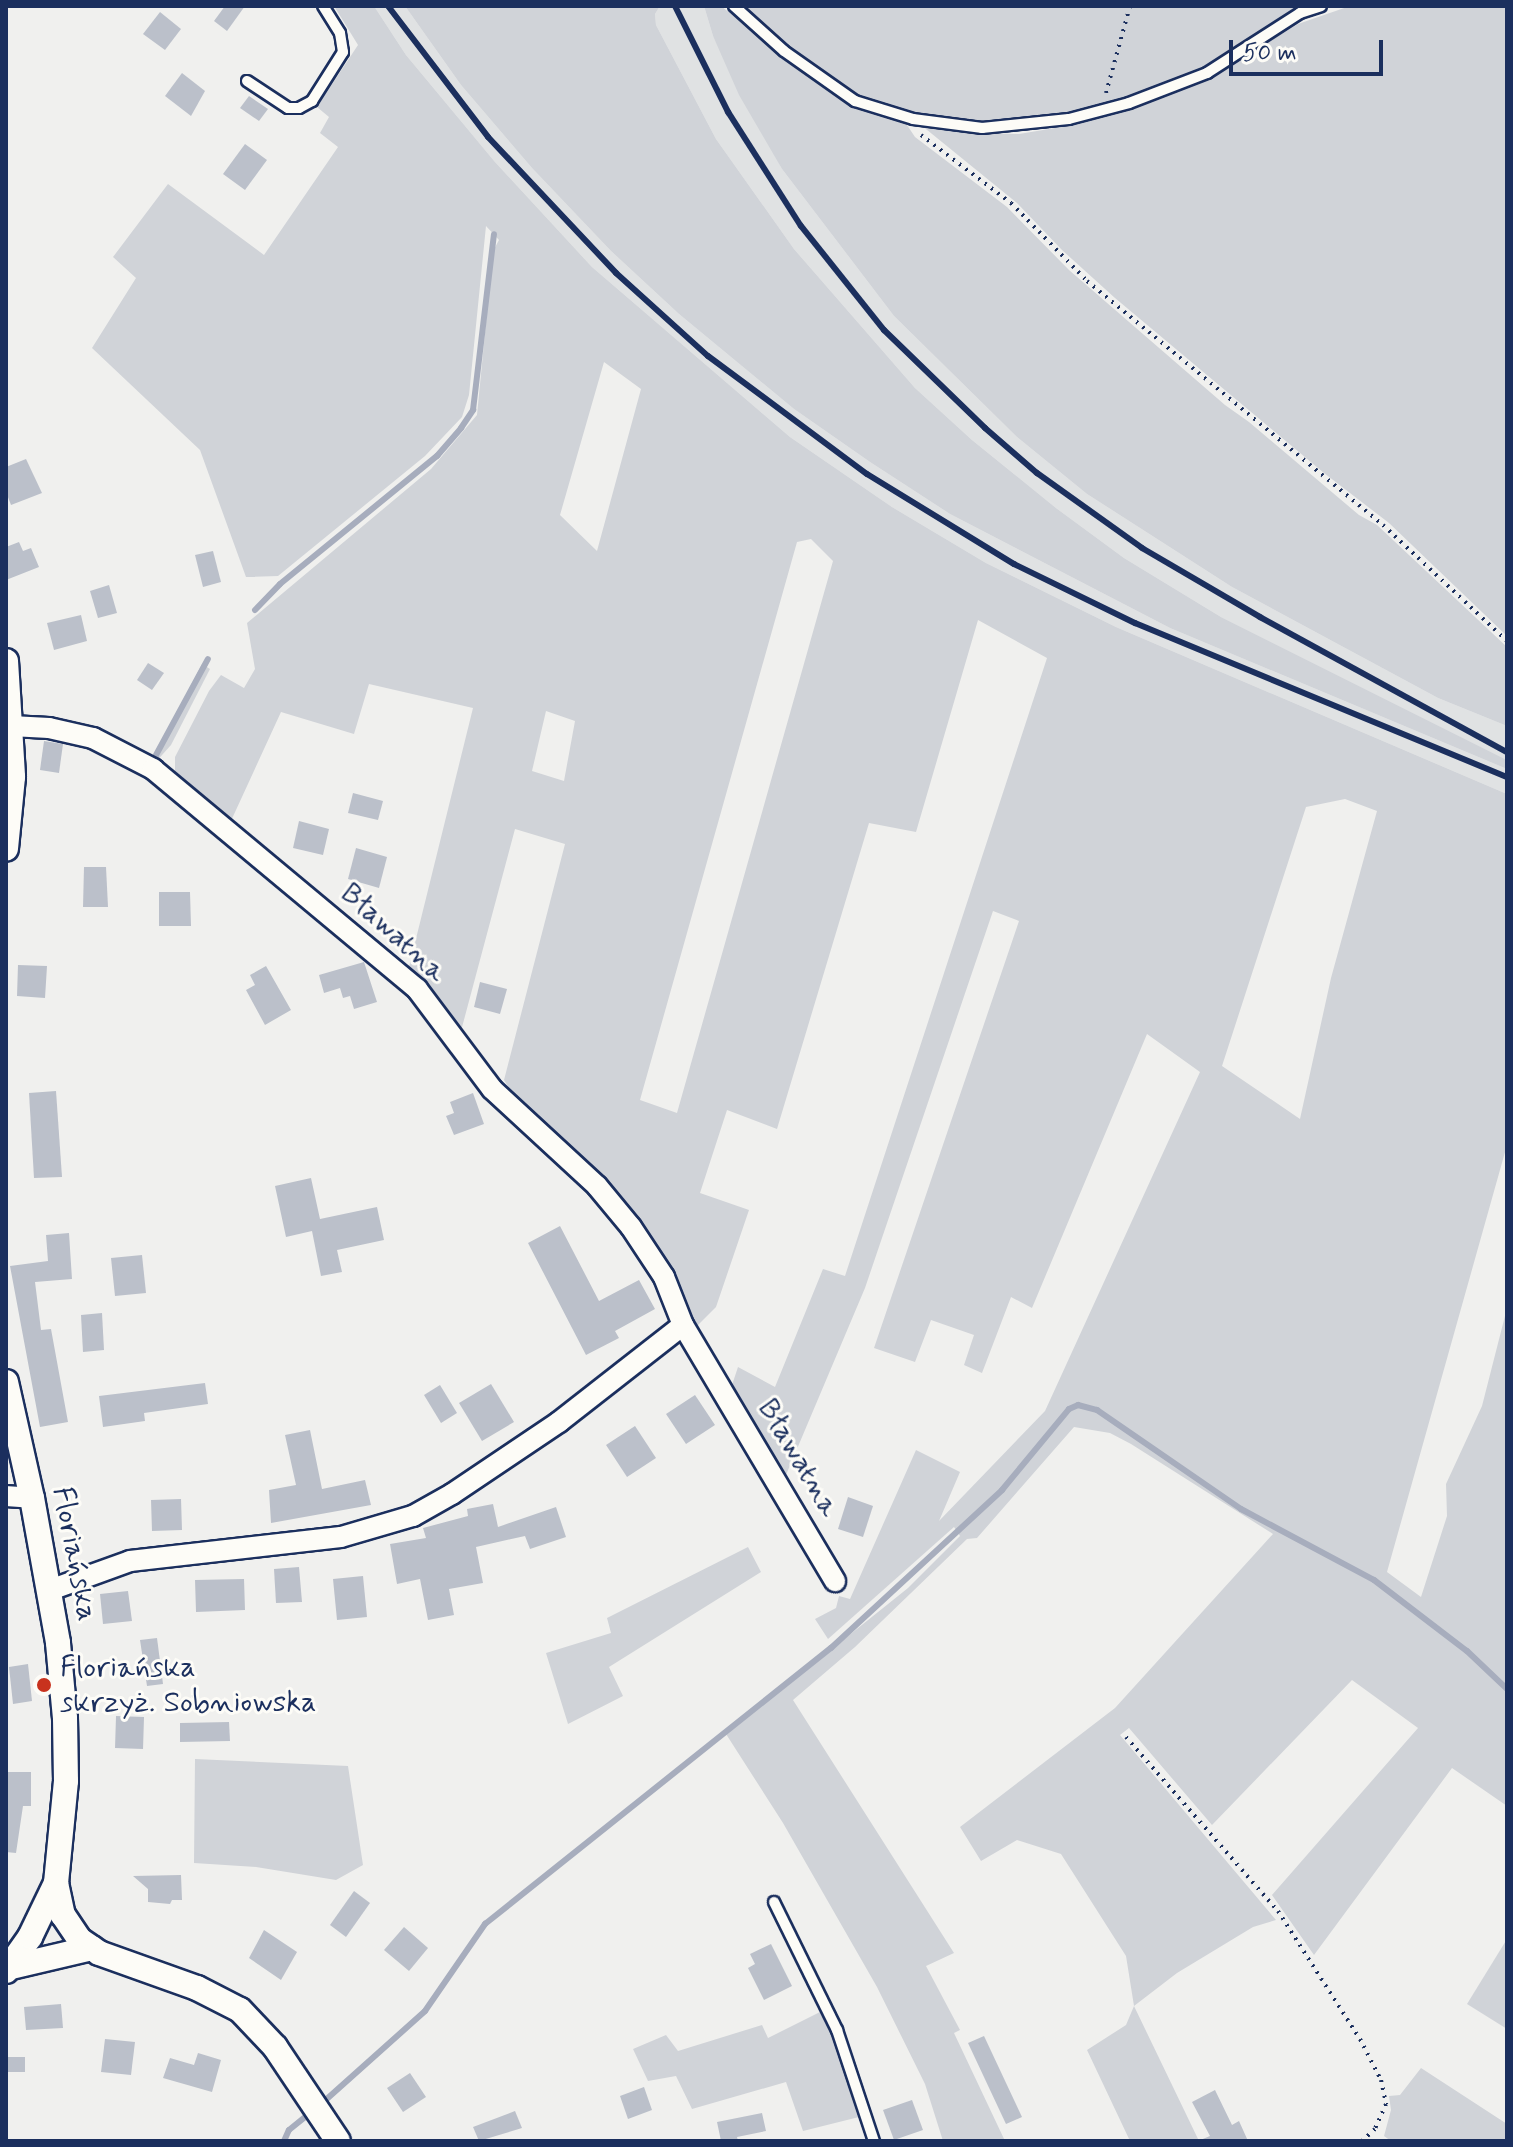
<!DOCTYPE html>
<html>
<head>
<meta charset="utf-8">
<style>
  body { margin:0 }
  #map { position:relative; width:1513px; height:2147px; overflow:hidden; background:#f0f0ee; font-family:Mynerve,sans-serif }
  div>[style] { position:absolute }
  .built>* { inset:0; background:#e0e2e3 }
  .green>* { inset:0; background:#d0d3d8 }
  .stream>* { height:6px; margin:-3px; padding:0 3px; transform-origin:3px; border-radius:3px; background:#a7adbd }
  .building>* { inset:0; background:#bbc0ca }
  .path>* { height:4px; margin-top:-2px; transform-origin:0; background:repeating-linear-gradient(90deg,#1b2f5e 0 2px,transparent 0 8px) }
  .roads { filter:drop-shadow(2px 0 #1b2f5e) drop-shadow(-2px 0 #1b2f5e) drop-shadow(0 2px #1b2f5e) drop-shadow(0 -2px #1b2f5e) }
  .service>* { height:10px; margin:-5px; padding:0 5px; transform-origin:5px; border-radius:5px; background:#fdfcf7 }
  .minor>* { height:20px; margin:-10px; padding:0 10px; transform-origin:10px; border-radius:10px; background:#fdfcf7 }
  .tertiary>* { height:24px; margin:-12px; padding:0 12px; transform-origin:12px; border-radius:12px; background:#fdfcf7 }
  .rail>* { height:6px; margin:-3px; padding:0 3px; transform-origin:3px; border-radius:3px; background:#1b2f5e }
  .dots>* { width:22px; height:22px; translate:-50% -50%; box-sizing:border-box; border:4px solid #fdfcf7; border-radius:50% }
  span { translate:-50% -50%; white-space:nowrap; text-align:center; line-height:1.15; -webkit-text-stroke:6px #fdfcf7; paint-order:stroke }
  .street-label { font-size:30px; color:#1b2f5e }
  .poi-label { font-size:30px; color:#1b2f5e }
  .left { translate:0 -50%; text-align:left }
  .frame { position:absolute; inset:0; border:8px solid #1b2f5e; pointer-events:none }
  .scale { position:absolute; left:1229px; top:40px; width:154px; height:36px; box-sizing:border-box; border:4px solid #1b2f5e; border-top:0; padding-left:10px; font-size:24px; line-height:28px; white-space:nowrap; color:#1b2f5e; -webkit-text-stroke:6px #fdfcf7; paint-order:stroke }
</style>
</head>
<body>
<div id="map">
  <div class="built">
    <i style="clip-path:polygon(374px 6px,405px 6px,461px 85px,532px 168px,611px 251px,679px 314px,794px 409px,870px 462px,950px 514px,1170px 628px,1507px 769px,1507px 794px,1116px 627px,986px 563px,892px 507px,790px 437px,592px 267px,495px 162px,406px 55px)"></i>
    <i style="clip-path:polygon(660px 6px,704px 6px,713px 36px,782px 169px,894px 316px,1017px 437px,1087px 494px,1232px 587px,1438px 698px,1507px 726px,1507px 760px,1221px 617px,1124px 558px,1056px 508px,972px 440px,915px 388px,794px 249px,716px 139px,656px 25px,655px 14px)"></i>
  </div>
  <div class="green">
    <i style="clip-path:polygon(evenodd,334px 6px,374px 6px,406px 55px,495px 162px,592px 267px,790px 437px,892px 507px,986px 563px,1116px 627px,1507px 794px,1507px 1145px,1387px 1572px,1421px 1597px,1447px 1516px,1446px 1484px,1482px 1406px,1507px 1308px,1507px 1806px,1452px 1768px,1314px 1955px,1272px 1895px,1418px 1728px,1352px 1680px,1212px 1825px,1129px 1728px,1120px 1735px,1276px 1920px,1253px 1927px,1177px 1973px,1134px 2006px,1199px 2141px,1130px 2141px,1087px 2050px,1126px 2025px,1134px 2006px,1126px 1956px,1061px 1854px,1017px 1840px,981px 1861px,960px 1827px,1115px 1708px,1273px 1534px,1131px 1444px,1110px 1433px,1074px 1427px,977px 1538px,967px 1539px,855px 1647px,793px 1700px,954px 1953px,926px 1966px,960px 2030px,954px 2033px,1005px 2141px,943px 2141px,925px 2084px,877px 1987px,783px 1823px,726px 1734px,908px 1588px,960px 1536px,954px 1527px,828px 1639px,815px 1619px,836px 1608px,839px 1596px,850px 1599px,916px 1450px,960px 1472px,939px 1521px,1045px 1411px,1200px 1072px,1147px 1034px,1032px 1308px,1011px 1297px,982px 1373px,964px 1365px,974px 1335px,931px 1320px,915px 1362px,874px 1348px,1019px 921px,993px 911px,865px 1288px,783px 1482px,731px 1388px,738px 1367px,775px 1387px,823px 1269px,845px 1276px,1047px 658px,978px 620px,916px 832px,869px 823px,777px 1129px,727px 1110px,700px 1193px,749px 1210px,716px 1307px,694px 1329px,680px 1299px,524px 1112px,504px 1080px,565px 844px,515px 829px,461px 1031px,408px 971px,473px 708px,369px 684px,354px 734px,281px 712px,230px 823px,175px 780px,175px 757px,209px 691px,221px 675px,244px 688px,255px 669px,247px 623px,431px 469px,477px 415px,493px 251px,499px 240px,486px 226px,469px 395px,462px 417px,425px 456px,278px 576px,246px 577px,200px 450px,92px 348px,136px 278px,113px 257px,168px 184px,264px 255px,338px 147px,320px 133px,329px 117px,317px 107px,358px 45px,334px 6px,604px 362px,641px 389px,597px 551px,560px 515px,604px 362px,334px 6px,811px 539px,833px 561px,677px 1113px,640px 1100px,797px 542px,811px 539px,334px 6px,546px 711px,575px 721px,564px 781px,532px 771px,546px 711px,334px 6px,1345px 799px,1377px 811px,1331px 978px,1300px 1119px,1222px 1066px,1306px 807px,1345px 799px)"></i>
    <i style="clip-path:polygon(405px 6px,660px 6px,655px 14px,656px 25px,716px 139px,794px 249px,915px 388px,972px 440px,1056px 508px,1124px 558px,1221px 617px,1507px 760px,1507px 769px,1170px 628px,950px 514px,870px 462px,794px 409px,679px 314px,611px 251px,532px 168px,461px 85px)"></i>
    <i style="clip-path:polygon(704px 6px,721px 6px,825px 89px,861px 109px,905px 122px,915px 137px,1007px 207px,1069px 270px,1225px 405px,1249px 422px,1359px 515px,1377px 525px,1507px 647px,1507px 726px,1438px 698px,1232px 587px,1087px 494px,1017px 437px,894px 316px,782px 169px,739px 95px,713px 36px)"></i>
    <i style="clip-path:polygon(741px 6px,1299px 6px,1196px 71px,1119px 101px,1024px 122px,967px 121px,904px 111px,865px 99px,800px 60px,756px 16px)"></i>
    <i style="clip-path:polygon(1350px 6px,1507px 6px,1507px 636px,1389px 523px,1324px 473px,1115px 298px,1062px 250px,1017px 203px,921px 125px,970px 133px,1019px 134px,1079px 124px,1201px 83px,1298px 24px)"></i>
    <i style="clip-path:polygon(202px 664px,210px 669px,171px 745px,154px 764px,151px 762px)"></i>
    <i style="clip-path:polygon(748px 1547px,761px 1572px,609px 1667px,623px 1696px,568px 1724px,546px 1653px,611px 1633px,607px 1618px)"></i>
    <i style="clip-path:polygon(195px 1759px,348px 1766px,363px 1865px,336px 1880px,256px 1867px,194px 1863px)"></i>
    <i style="clip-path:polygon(1507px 1939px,1507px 2029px,1467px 2004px)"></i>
    <i style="clip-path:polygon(822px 2011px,863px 2116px,803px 2131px,786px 2082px,692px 2109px,676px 2076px,648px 2081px,633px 2049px,666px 2035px,678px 2051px,762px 2025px,768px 2038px)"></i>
    <i style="clip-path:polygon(1421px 2068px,1507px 2124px,1507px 2141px,1391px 2141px,1384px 2136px,1391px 2110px,1389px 2096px,1400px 2095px)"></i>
  </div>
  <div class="stream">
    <i style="left:255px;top:610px;width:36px;rotate:-46deg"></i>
    <i style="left:280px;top:584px;width:203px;rotate:-39.2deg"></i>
    <i style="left:437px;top:456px;width:37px;rotate:-49deg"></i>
    <i style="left:461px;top:428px;width:22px;rotate:-56deg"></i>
    <i style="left:473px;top:410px;width:177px;rotate:-83.2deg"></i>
    <i style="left:156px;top:755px;width:109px;rotate:-61.6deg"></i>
    <i style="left:320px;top:2105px;width:141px;rotate:-41.8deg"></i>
    <i style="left:425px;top:2011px;width:106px;rotate:-55.4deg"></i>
    <i style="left:485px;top:1924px;width:443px;rotate:-38.6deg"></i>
    <i style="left:831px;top:1648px;width:233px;rotate:-42.7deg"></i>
    <i style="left:1002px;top:1490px;width:105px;rotate:-50.4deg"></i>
    <i style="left:1069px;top:1409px;width:10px;rotate:-24deg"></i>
    <i style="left:1078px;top:1405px;width:20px;rotate:15deg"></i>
    <i style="left:1097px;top:1410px;width:175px;rotate:34.5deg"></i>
    <i style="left:1241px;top:1509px;width:151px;rotate:28.1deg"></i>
    <i style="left:1374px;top:1580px;width:117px;rotate:37.4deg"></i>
    <i style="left:1467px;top:1651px;width:55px;rotate:43.5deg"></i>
    <i style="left:284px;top:2141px;width:12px;rotate:-66deg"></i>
    <i style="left:289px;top:2130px;width:28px;rotate:-39deg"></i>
  </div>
  <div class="building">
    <i style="clip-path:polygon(225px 6px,245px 6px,227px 31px,214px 21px)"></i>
    <i style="clip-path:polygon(160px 12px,181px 29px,165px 50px,143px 34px)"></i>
    <i style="clip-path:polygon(182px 73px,205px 91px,191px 116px,165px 96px)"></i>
    <i style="clip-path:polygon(249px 96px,268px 109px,259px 121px,240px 108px)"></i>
    <i style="clip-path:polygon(245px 144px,267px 160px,245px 190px,223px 174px)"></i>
    <i style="clip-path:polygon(26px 459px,42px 493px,11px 505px,6px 492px,6px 467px)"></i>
    <i style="clip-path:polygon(19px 542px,23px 551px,31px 548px,39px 567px,6px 580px,6px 547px)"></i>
    <i style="clip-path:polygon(213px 551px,221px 582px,203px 587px,195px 555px)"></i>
    <i style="clip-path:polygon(109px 585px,117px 613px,98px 618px,90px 591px)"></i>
    <i style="clip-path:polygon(81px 615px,87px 641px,54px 650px,47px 623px)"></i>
    <i style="clip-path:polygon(148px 663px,164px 673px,152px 690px,137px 680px)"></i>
    <i style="clip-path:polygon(44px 741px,63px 744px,59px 773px,40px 770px)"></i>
    <i style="clip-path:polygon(353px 793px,383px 801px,378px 820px,348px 813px)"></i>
    <i style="clip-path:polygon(299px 821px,329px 829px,323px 855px,293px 848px)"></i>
    <i style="clip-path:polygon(356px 848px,387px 857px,379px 888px,348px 879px)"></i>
    <i style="clip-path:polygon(84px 867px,106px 867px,108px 907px,83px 907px)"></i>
    <i style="clip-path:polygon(159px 892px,190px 892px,191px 926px,159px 926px)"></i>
    <i style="clip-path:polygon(364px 962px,377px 1002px,354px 1009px,350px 996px,343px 998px,340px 988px,324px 993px,319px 975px)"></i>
    <i style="clip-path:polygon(18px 965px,47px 966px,45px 998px,17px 996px)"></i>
    <i style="clip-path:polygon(266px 966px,291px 1010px,265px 1025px,246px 990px,255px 985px,250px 975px)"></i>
    <i style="clip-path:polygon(480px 982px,507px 989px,500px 1014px,474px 1007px)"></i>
    <i style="clip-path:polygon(56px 1091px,62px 1177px,34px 1178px,29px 1093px)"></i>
    <i style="clip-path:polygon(473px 1093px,484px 1124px,454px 1135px,446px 1116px,454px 1113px,450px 1102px)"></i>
    <i style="clip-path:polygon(311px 1178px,320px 1219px,377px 1207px,384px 1240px,337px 1250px,342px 1272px,321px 1276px,312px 1231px,286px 1237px,275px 1186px)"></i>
    <i style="clip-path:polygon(560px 1226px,599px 1301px,639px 1280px,655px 1309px,615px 1331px,619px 1338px,586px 1355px,528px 1243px)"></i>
    <i style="clip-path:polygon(69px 1233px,72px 1279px,35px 1282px,41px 1330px,51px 1329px,68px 1422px,40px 1427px,10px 1266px,48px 1261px,46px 1235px)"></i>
    <i style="clip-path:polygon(142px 1255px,146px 1293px,115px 1296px,111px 1258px)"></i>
    <i style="clip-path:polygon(102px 1313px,104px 1350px,83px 1352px,81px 1315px)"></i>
    <i style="clip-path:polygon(205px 1383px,208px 1404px,144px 1413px,145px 1421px,103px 1427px,99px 1396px)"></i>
    <i style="clip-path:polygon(491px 1384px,514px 1422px,482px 1441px,459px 1403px)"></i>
    <i style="clip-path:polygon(440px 1385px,457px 1413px,441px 1423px,424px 1395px)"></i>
    <i style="clip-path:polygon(695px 1395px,715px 1425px,686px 1444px,666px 1414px)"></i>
    <i style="clip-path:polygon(635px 1426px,656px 1458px,627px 1477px,606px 1445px)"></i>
    <i style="clip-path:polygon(310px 1430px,322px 1489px,365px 1480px,371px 1505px,271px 1523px,269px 1490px,296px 1485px,285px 1435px)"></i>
    <i style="clip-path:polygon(848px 1497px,873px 1506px,863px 1537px,838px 1529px)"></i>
    <i style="clip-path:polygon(181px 1499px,182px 1530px,152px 1531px,151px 1500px)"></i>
    <i style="clip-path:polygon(493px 1504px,498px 1527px,556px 1507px,566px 1537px,530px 1549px,525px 1536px,476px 1547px,483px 1583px,449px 1589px,454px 1615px,428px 1620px,420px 1579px,397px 1584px,390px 1544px,426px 1538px,423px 1528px,468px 1516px,467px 1509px)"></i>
    <i style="clip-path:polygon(299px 1567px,302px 1602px,276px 1603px,274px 1569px)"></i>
    <i style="clip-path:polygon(363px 1576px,367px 1617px,337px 1620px,333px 1579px)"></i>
    <i style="clip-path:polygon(244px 1579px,245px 1610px,196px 1612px,195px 1580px)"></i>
    <i style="clip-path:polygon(128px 1591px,132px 1621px,103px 1624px,100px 1594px)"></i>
    <i style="clip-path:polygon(157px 1638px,163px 1684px,147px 1686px,140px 1640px)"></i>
    <i style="clip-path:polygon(28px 1664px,32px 1701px,13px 1704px,9px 1667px)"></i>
    <i style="clip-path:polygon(116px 1716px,144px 1717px,143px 1749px,115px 1748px)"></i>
    <i style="clip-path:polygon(229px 1722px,230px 1741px,180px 1742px,180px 1723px)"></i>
    <i style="clip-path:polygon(6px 1772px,31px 1772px,31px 1806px,23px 1806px,16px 1853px,6px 1852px)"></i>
    <i style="clip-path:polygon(181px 1875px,182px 1900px,172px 1900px,170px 1904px,148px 1902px,148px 1889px,133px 1876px)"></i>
    <i style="clip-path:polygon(354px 1891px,370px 1903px,346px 1937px,330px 1925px)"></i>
    <i style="clip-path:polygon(404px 1927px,428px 1948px,409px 1971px,384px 1950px)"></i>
    <i style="clip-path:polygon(264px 1930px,297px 1952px,281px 1980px,249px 1958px)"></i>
    <i style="clip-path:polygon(771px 1944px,792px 1986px,764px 2000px,748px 1968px,755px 1964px,750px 1954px)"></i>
    <i style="clip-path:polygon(61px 2004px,63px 2028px,26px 2030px,24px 2007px)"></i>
    <i style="clip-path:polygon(984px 2036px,1022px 2117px,1006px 2124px,968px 2043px)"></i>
    <i style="clip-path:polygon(105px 2039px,135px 2042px,131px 2075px,101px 2072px)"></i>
    <i style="clip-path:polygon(198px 2053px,221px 2060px,212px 2092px,163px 2078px,170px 2058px,194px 2065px)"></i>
    <i style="clip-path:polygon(6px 2057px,25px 2057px,25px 2072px,6px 2072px)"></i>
    <i style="clip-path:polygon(410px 2073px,426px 2097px,403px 2112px,387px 2088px)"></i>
    <i style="clip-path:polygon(644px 2087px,652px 2110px,628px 2119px,620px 2096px)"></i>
    <i style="clip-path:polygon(1215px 2090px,1232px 2125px,1239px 2121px,1248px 2141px,1198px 2141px,1210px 2136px,1192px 2102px)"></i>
    <i style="clip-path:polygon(912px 2100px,923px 2130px,894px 2140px,883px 2110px)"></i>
    <i style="clip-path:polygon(515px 2111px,522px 2128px,479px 2141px,473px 2127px)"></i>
    <i style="clip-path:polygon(762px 2113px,766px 2131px,737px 2137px,738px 2141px,721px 2141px,717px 2122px)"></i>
  </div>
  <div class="path">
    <i style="left:1106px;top:93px;width:90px;rotate:-74.6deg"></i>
    <i style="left:921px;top:135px;width:113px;rotate:37.1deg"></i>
    <i style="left:1011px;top:203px;width:109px;rotate:45.7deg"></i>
    <i style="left:1087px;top:281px;width:384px;rotate:39.5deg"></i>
    <i style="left:1383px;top:525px;width:170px;rotate:43.1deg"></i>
    <i style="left:1126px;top:1737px;width:231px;rotate:48.9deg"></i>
    <i style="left:1278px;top:1911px;width:152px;rotate:57.4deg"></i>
    <i style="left:1360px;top:2039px;width:46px;rotate:62.9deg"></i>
    <i style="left:1381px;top:2080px;width:25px;rotate:78deg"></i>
    <i style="left:1386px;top:2104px;width:27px;rotate:114deg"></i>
    <i style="left:1375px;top:2129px;width:18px;rotate:137deg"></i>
  </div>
  <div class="roads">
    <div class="service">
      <i style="left:734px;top:6px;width:67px;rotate:42deg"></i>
      <i style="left:784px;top:51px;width:87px;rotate:35.2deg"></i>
      <i style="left:855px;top:101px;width:61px;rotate:17.2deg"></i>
      <i style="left:913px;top:119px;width:70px;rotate:7.4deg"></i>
      <i style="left:982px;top:128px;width:87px;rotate:-5.9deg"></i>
      <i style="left:1069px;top:119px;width:62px;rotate:-14.9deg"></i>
      <i style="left:1129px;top:103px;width:84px;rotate:-21deg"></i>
      <i style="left:1207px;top:73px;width:111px;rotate:-32.8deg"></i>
      <i style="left:1300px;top:13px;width:22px;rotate:-18deg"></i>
      <i style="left:247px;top:81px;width:49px;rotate:33.4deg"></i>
      <i style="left:288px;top:108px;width:11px"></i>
      <i style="left:299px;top:108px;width:15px;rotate:-28deg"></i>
      <i style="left:312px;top:101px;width:58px;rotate:-57.7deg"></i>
      <i style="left:343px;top:52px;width:19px;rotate:-99deg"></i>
      <i style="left:340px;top:33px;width:32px;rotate:-122deg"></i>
      <i style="left:774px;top:1902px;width:143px;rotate:63.8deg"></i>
      <i style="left:837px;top:2030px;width:117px;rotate:71.6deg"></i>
    </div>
    <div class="minor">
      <i style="left:11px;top:726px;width:38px;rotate:3deg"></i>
      <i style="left:49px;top:728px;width:45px;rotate:12.8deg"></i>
      <i style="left:93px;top:738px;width:68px;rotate:27.3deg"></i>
      <i style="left:153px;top:769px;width:344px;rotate:39.8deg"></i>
      <i style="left:417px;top:989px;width:125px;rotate:53.1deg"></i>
      <i style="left:492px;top:1089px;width:143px;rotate:42.7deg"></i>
      <i style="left:597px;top:1186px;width:53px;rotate:50.3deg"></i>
      <i style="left:631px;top:1227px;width:60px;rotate:56.6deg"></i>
      <i style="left:664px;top:1277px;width:52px;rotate:68.4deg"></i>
      <i style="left:683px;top:1325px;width:298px;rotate:59.3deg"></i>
      <i style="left:6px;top:1496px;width:26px;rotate:4deg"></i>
      <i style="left:50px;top:1590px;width:85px;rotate:-19.9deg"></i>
      <i style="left:130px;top:1561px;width:212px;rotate:-6.5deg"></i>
      <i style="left:341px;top:1537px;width:75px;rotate:-16.3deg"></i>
      <i style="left:413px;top:1516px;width:45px;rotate:-29.4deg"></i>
      <i style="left:452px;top:1494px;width:129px;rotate:-33.9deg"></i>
      <i style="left:559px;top:1422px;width:157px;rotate:-38deg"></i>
    </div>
    <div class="tertiary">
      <i style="left:6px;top:661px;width:116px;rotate:86.5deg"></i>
      <i style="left:13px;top:777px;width:72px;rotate:95.6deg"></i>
      <i style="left:6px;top:1382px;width:119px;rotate:77.4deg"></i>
      <i style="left:32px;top:1498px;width:147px;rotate:79.8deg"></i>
      <i style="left:58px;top:1643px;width:75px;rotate:84.7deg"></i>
      <i style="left:65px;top:1718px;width:63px;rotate:89.1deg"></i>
      <i style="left:66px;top:1781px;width:102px;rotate:95.6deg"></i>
      <i style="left:56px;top:1883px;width:33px;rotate:78deg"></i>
      <i style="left:63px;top:1915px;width:30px;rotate:56deg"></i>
      <i style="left:80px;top:1940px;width:23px;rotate:34deg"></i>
      <i style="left:99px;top:1953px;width:104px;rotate:19.7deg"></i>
      <i style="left:197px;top:1988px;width:48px;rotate:27.1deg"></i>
      <i style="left:240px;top:2010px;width:51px;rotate:46.6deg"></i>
      <i style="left:275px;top:2047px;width:113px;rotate:56.2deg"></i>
      <i style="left:11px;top:1967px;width:83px;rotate:-13.2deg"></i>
      <i style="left:6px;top:1971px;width:42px;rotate:-54.8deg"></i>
      <i style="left:30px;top:1937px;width:60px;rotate:-64.3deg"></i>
    </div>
  </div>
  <div class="rail">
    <i style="left:388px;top:6px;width:165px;rotate:52.6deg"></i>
    <i style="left:488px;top:137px;width:187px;rotate:46.7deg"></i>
    <i style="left:616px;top:273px;width:124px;rotate:42.1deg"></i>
    <i style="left:708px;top:356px;width:198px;rotate:36.6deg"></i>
    <i style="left:867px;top:474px;width:172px;rotate:31.5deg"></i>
    <i style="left:1014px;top:564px;width:135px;rotate:26deg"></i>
    <i style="left:1135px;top:623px;width:403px;rotate:22.5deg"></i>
    <i style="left:675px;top:6px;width:119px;rotate:63.4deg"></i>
    <i style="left:728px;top:112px;width:135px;rotate:57.4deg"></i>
    <i style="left:801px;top:226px;width:133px;rotate:51.4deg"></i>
    <i style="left:884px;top:330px;width:141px;rotate:44.1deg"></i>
    <i style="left:985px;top:428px;width:69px;rotate:40.9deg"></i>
    <i style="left:1037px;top:473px;width:129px;rotate:35.5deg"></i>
    <i style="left:1142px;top:548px;width:137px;rotate:30.3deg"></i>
    <i style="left:1260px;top:617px;width:281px;rotate:28.7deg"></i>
  </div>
  <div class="dots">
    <i style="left:44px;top:1685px;background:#c8321e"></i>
  </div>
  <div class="street-label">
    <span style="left:393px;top:933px;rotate:42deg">Bławatna</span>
    <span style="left:798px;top:1458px;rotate:59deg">Bławatna</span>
    <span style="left:74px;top:1554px;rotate:79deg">Floriańska</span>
  </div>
  <div class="poi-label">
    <span class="left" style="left:60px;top:1685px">Floriańska<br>skrzyż. Sobniowska</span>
  </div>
  <div class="frame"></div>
  <div class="scale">50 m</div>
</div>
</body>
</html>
